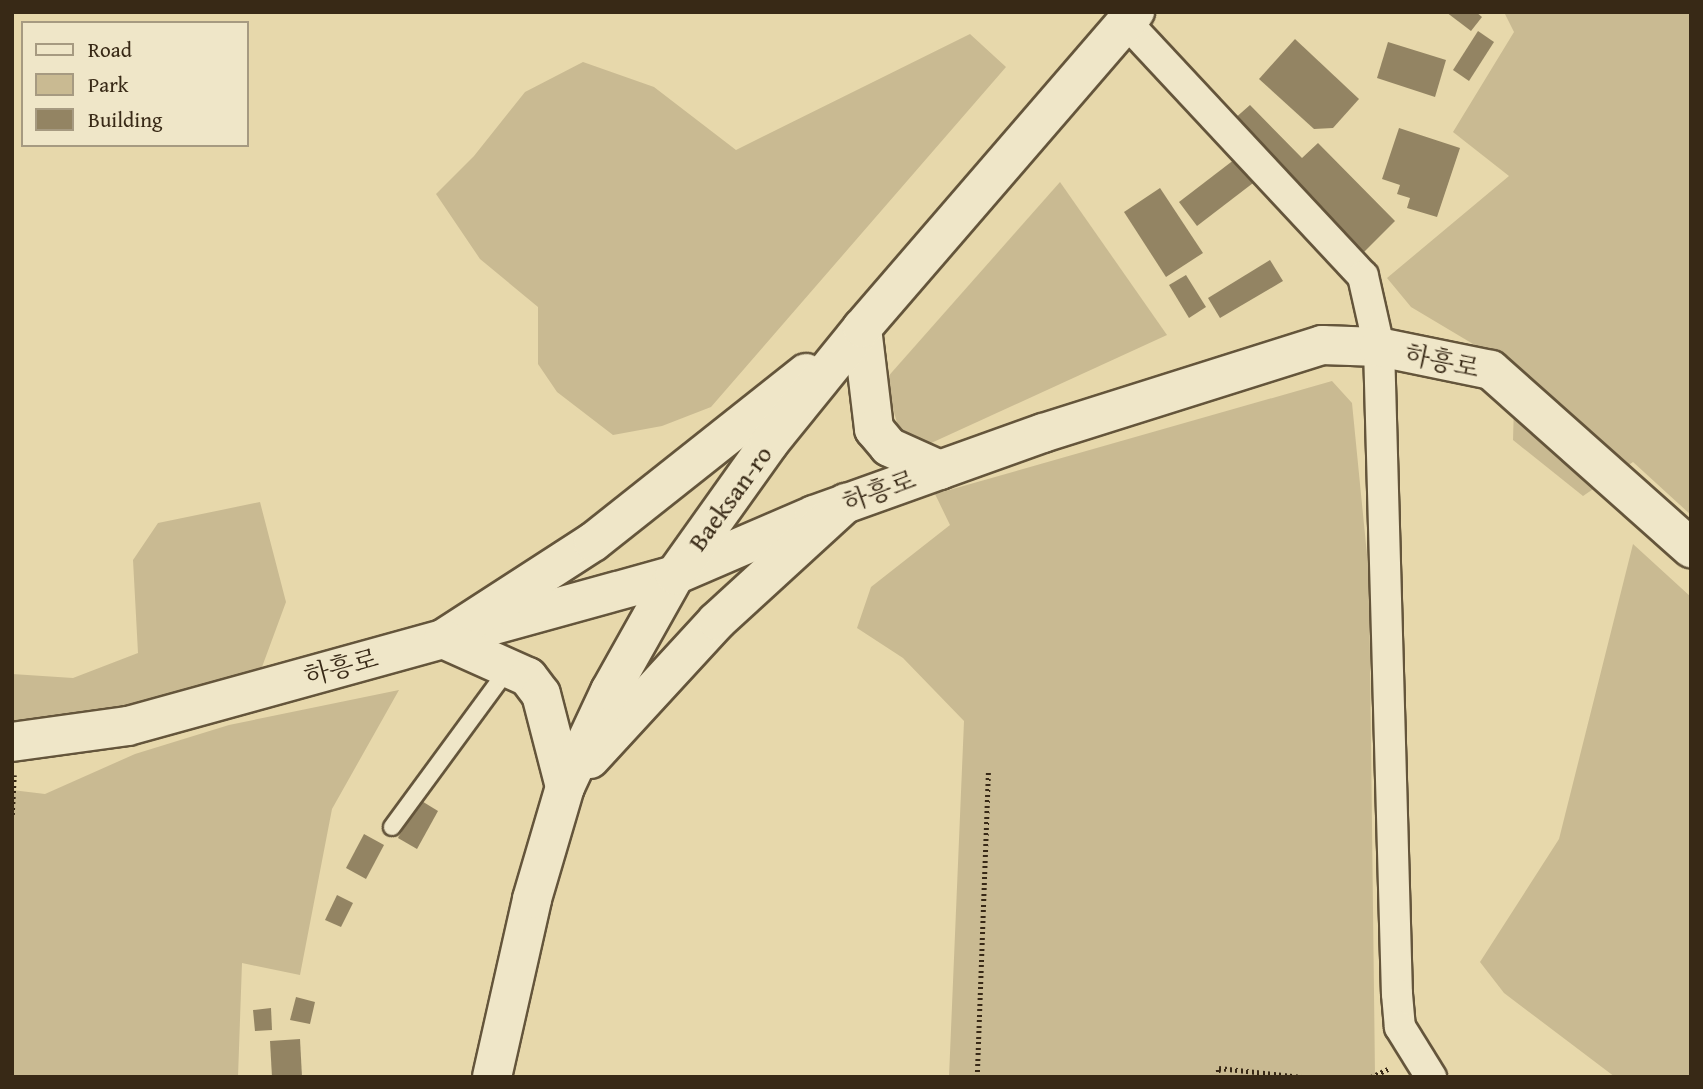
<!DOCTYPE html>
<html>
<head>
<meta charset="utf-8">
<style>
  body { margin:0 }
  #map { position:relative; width:1703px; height:1089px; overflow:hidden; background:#e7d8ab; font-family:"Gentium Book Plus","Noto Serif KR",serif }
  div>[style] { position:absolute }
  .green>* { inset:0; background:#c9ba92 }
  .building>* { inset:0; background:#938463 }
  .path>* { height:4.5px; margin-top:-2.25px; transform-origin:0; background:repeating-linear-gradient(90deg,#382916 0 2px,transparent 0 5.5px) }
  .roads { filter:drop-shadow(2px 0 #64553b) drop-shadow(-2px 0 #64553b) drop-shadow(0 2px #64553b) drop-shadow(0 -2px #64553b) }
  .service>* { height:16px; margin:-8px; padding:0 8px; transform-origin:8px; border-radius:8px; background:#efe6c8 }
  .minor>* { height:30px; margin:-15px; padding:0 15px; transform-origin:15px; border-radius:15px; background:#efe6c8 }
  .tertiary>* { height:38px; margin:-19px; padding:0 19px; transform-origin:19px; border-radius:19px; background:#efe6c8 }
  .secondary>* { height:38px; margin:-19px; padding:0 19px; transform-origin:19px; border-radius:19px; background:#efe6c8 }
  span { translate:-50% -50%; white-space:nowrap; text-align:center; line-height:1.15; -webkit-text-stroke:6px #efe6c8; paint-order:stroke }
  .street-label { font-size:26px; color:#382916 }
  .frame { position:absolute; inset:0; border:14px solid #382916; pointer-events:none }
  .legend { position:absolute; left:21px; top:21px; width:228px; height:126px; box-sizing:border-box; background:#efe6c8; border:2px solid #a69a81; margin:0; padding:9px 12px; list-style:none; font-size:21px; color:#382916 }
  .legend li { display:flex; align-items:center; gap:14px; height:35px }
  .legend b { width:35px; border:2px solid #a69a81 }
</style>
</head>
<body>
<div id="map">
  <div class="green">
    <i style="clip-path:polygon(1504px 12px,1691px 12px,1691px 515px,1633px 462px,1583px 496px,1513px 440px,1515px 369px,1411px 307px,1387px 278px,1509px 176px,1453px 132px,1514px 32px)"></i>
    <i style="clip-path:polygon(970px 34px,1006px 67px,711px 407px,662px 426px,613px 435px,557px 392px,538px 364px,538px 307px,480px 259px,436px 194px,474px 156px,525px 92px,583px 62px,654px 87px,736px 150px)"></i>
    <i style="clip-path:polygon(1060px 182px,1167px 335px,929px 444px,899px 430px,885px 380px)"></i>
    <i style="clip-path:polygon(1332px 381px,1352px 403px,1369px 575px,1375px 1075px,949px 1077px,964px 721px,903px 658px,857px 628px,871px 587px,950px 525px,935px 494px)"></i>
    <i style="clip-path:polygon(260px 502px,286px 602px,262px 667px,119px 710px,12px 726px,12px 674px,73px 678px,138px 653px,133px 560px,158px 523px)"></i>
    <i style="clip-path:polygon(1633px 544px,1691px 597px,1691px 1077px,1615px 1077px,1504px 993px,1480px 962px,1559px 839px)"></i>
    <i style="clip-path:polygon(399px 690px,332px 809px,300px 975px,242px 963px,238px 1077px,12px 1077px,12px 790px,45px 794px,135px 754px,229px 725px)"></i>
  </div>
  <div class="building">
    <i style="clip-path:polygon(1446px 12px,1476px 12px,1482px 17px,1471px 31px)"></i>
    <i style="clip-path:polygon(1478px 31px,1494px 42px,1469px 81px,1453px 70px)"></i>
    <i style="clip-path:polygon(1295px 39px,1359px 99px,1333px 128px,1314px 129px,1259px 79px)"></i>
    <i style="clip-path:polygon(1388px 42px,1446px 60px,1435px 97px,1377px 78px)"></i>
    <i style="clip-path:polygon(1250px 105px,1302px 158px,1318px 143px,1395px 221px,1363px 253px,1233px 120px)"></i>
    <i style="clip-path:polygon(1399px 128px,1460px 148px,1437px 217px,1407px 208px,1410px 198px,1397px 194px,1400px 185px,1382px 179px)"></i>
    <i style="clip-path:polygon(1239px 156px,1257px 180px,1197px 226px,1179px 202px)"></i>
    <i style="clip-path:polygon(1160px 188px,1203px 253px,1166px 277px,1124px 212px)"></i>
    <i style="clip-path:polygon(1270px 260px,1283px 281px,1220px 318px,1208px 298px)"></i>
    <i style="clip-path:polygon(1186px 275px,1206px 307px,1189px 318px,1169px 285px)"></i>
    <i style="clip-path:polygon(420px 800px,438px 811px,417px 849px,398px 838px)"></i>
    <i style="clip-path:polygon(364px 834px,384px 845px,366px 879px,346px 868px)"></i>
    <i style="clip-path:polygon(337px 895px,353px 903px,341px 927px,325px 920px)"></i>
    <i style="clip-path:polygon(296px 997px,315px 1002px,310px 1024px,290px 1020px)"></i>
    <i style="clip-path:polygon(271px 1008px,272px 1030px,255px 1031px,253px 1010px)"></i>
    <i style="clip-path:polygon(300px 1039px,302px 1077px,272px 1077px,270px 1041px)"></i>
  </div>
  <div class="path">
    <i style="left:12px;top:815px;width:40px;rotate:-87.1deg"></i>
    <i style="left:977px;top:1077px;width:306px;rotate:-87.9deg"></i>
    <i style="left:1216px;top:1077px;width:9px;rotate:-72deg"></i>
    <i style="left:1219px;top:1068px;width:83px;rotate:6.2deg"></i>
    <i style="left:1371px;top:1077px;width:21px;rotate:-25deg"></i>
  </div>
  <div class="roads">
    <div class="service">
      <i style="left:392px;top:827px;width:197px;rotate:-53.7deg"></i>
    </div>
    <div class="minor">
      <i style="left:1126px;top:22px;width:347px;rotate:47deg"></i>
      <i style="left:1363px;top:276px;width:73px;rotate:77.3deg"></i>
      <i style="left:1379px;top:347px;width:647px;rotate:88.41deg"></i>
      <i style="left:1397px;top:994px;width:33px;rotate:85deg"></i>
      <i style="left:1400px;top:1027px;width:59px;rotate:58.2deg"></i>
    </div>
    <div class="tertiary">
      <i style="left:12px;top:742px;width:117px;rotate:-7.9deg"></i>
      <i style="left:128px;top:726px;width:567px;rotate:-15.43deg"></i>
      <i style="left:675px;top:575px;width:151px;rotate:-23.3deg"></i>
      <i style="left:814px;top:515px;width:243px;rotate:-19.7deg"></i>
      <i style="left:1043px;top:433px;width:293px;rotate:-17.5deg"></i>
      <i style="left:1322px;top:345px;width:57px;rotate:2deg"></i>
      <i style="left:1379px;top:347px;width:114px;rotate:11.6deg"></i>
      <i style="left:1491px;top:370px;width:268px;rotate:41.7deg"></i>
    </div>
    <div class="secondary">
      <i style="left:862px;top:328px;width:102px;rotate:83.2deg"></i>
      <i style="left:874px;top:429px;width:23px;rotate:50deg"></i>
      <i style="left:889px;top:447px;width:56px;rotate:24.3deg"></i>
      <i style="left:443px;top:639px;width:179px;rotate:-32.9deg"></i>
      <i style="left:593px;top:542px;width:272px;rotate:-38.4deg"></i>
      <i style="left:443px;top:639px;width:93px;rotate:24.1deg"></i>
      <i style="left:528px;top:677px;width:21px;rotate:53deg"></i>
      <i style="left:541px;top:694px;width:96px;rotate:75.5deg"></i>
      <i style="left:590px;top:759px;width:188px;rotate:-47.4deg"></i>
      <i style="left:717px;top:621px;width:175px;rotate:-42.5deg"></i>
      <i style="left:492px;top:1077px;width:182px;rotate:-77.3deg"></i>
      <i style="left:532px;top:899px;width:117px;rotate:-73.6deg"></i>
      <i style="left:565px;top:787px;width:106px;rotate:-64.9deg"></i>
      <i style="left:610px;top:691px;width:133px;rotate:-60.7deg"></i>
      <i style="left:675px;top:575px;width:162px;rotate:-54.5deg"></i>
      <i style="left:769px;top:443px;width:148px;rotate:-51deg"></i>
      <i style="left:862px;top:328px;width:418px;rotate:-49.2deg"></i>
    </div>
  </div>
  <div class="street-label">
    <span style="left:1442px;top:361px;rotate:12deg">하흥로</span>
    <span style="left:879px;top:491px;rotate:-20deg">하흥로</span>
    <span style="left:730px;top:498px;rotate:-54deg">Baeksan-ro</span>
    <span style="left:341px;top:667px;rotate:-15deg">하흥로</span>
  </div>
  <div class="frame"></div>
  <ul class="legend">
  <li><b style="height:9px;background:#efe6c8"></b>Road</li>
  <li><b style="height:19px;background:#c9ba92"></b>Park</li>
  <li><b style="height:19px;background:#938463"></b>Building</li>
  </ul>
</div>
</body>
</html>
